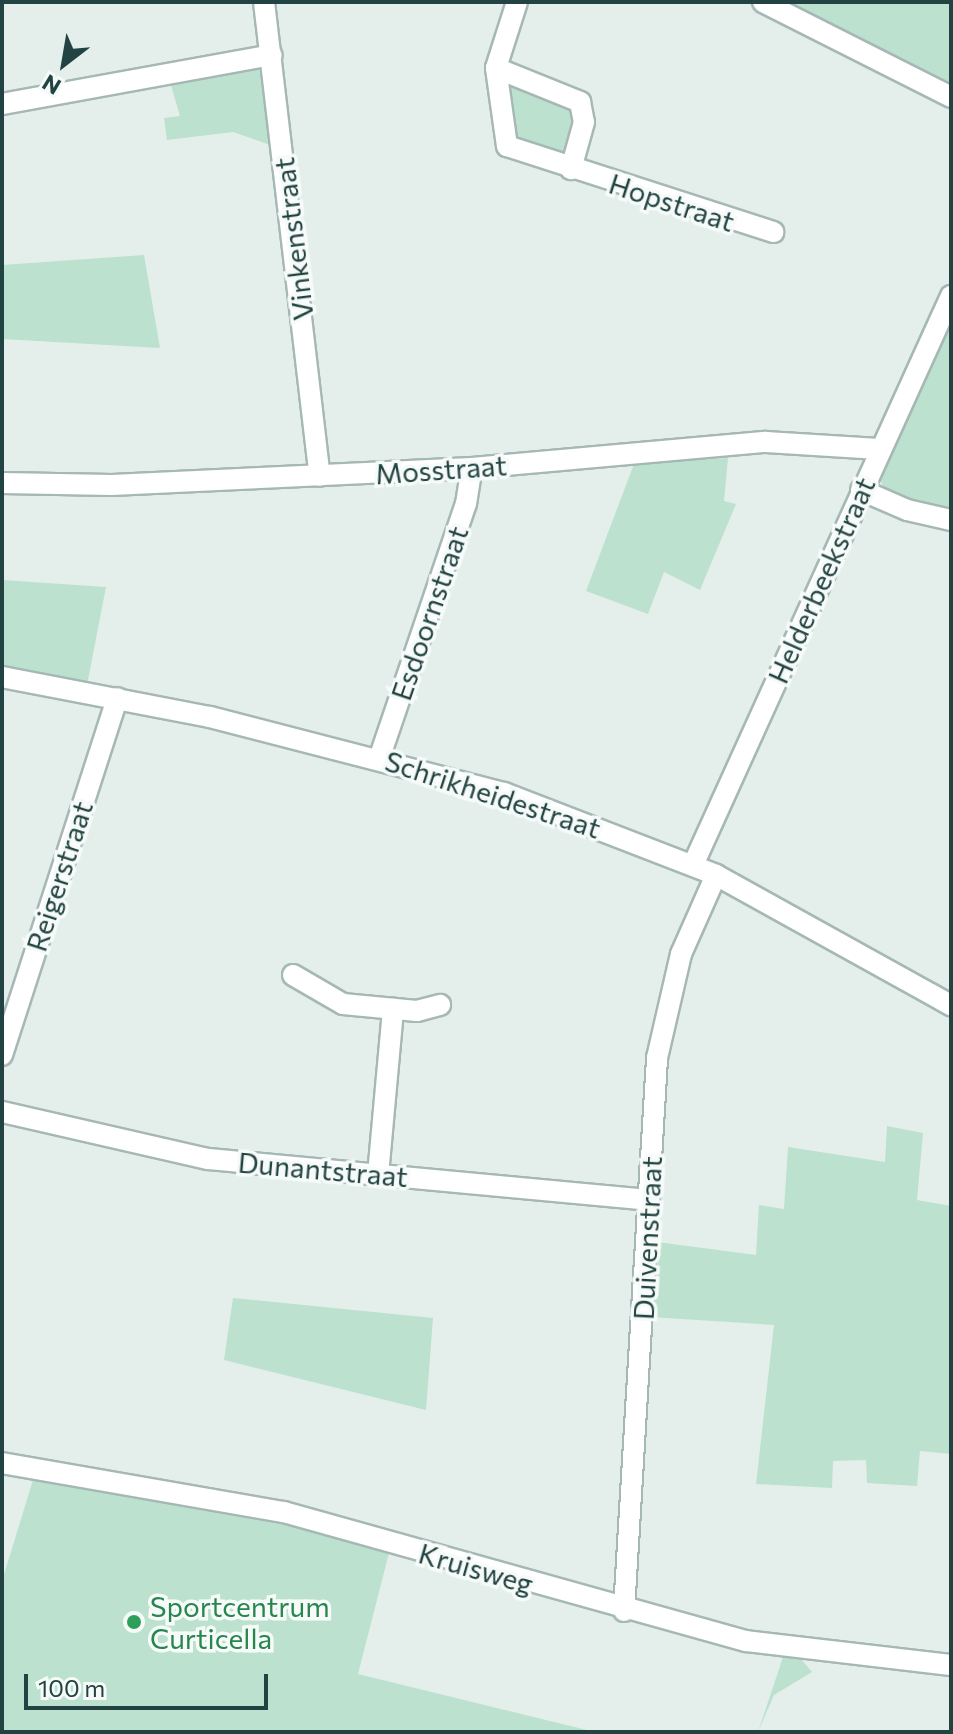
<!DOCTYPE html>
<html>
<head>
<meta charset="utf-8">
<style>
  body { margin:0 }
  #map { position:relative; width:953px; height:1734px; overflow:hidden; background:#e4efec; font-family:Commissioner,sans-serif }
  div>[style] { position:absolute }
  .green>* { inset:0; background:#bce1ce }
  .roads { filter:drop-shadow(2px 0 #a6b8b5) drop-shadow(-2px 0 #a6b8b5) drop-shadow(0 2px #a6b8b5) drop-shadow(0 -2px #a6b8b5) }
  .street>* { height:20px; margin:-10px; padding:0 10px; transform-origin:10px; border-radius:10px; background:#fff }
  .dots>* { width:22px; height:22px; translate:-50% -50%; box-sizing:border-box; border:4px solid #f6fbf9; border-radius:50% }
  span { translate:-50% -50%; white-space:nowrap; text-align:center; line-height:1.15; -webkit-text-stroke:7px #f6fbf9; paint-order:stroke }
  .street-label { font-size:28px; color:#224341 }
  .leisure-label { font-size:28px; color:#27864d }
  .left { translate:0 -50%; text-align:left }
  .frame { position:absolute; inset:0; border:4px solid #224341; pointer-events:none }
  .north { position:absolute; left:24px; top:24px; width:80px; height:80px; -webkit-text-stroke:6px #f6fbf9; paint-order:stroke; rotate:211deg; font-size:22px; font-weight:700; line-height:32px; text-align:center; color:#224341 }
  .north::after { content:''; display:block; margin:auto; width:28px; height:36px; background:#224341; clip-path:polygon(50% 0,100% 100%,50% 72%,0 100%) }
  .scale { position:absolute; left:24px; top:1674px; width:244px; height:36px; box-sizing:border-box; border:4px solid #224341; border-top:0; padding-left:10px; font-size:24px; line-height:28px; white-space:nowrap; color:#224341; -webkit-text-stroke:6px #f6fbf9; paint-order:stroke }
</style>
</head>
<body>
<div id="map">
  <div class="green">
    <i style="clip-path:polygon(786px 2px,951px 2px,951px 85px)"></i>
    <i style="clip-path:polygon(244px 68px,259px 70px,265px 79px,273px 146px,233px 132px,167px 140px,164px 118px,180px 116px,170px 82px)"></i>
    <i style="clip-path:polygon(507px 80px,578px 108px,569px 156px,516px 147px)"></i>
    <i style="clip-path:polygon(144px 255px,160px 348px,2px 339px,2px 265px)"></i>
    <i style="clip-path:polygon(951px 320px,951px 514px,884px 490px,880px 478px)"></i>
    <i style="clip-path:polygon(728px 458px,724px 501px,736px 504px,700px 590px,664px 572px,648px 614px,586px 591px,634px 464px)"></i>
    <i style="clip-path:polygon(2px 580px,106px 587px,87px 685px,2px 671px)"></i>
    <i style="clip-path:polygon(887px 1126px,923px 1133px,917px 1200px,951px 1206px,951px 1454px,920px 1451px,917px 1486px,867px 1483px,866px 1460px,833px 1461px,832px 1488px,756px 1484px,774px 1325px,650px 1317px,657px 1242px,756px 1255px,759px 1205px,784px 1209px,788px 1147px,885px 1162px)"></i>
    <i style="clip-path:polygon(233px 1298px,433px 1318px,426px 1410px,224px 1360px)"></i>
    <i style="clip-path:polygon(33px 1480px,291px 1526px,389px 1553px,358px 1674px,595px 1732px,2px 1732px,2px 1581px)"></i>
    <i style="clip-path:polygon(783px 1657px,802px 1660px,812px 1672px,774px 1695px,758px 1732px)"></i>
  </div>
  <div class="roads">
    <div class="street">
      <i style="left:264px;top:2px;width:477px;rotate:83.3deg"></i>
      <i style="left:517px;top:2px;width:69px;rotate:107.7deg"></i>
      <i style="left:496px;top:68px;width:79px;rotate:82deg"></i>
      <i style="left:507px;top:146px;width:280px;rotate:17.9deg"></i>
      <i style="left:763px;top:2px;width:211px;rotate:26.8deg"></i>
      <i style="left:496px;top:68px;width:91px;rotate:22deg"></i>
      <i style="left:580px;top:102px;width:20px;rotate:79deg"></i>
      <i style="left:584px;top:122px;width:49px;rotate:105.5deg"></i>
      <i style="left:2px;top:104px;width:274px;rotate:-10.3deg"></i>
      <i style="left:2px;top:483px;width:110px;rotate:1deg"></i>
      <i style="left:112px;top:485px;width:360px;rotate:-2.7deg"></i>
      <i style="left:472px;top:468px;width:295px;rotate:-5.1deg"></i>
      <i style="left:766px;top:442px;width:113px;rotate:3.5deg"></i>
      <i style="left:861px;top:490px;width:50px;rotate:23.5deg"></i>
      <i style="left:907px;top:510px;width:45px;rotate:12.8deg"></i>
      <i style="left:2px;top:677px;width:212px;rotate:10.9deg"></i>
      <i style="left:210px;top:717px;width:304px;rotate:14.5deg"></i>
      <i style="left:504px;top:793px;width:227px;rotate:21.1deg"></i>
      <i style="left:716px;top:875px;width:269px;rotate:29deg"></i>
      <i style="left:380px;top:756px;width:266px;rotate:-71.2deg"></i>
      <i style="left:466px;top:504px;width:36px;rotate:-81deg"></i>
      <i style="left:693px;top:865px;width:625px;rotate:-65.61deg"></i>
      <i style="left:293px;top:975px;width:58px;rotate:30.1deg"></i>
      <i style="left:343px;top:1004px;width:74px;rotate:5.4deg"></i>
      <i style="left:417px;top:1011px;width:24px;rotate:-15deg"></i>
      <i style="left:2px;top:1055px;width:375px;rotate:-72.1deg"></i>
      <i style="left:2px;top:1112px;width:211px;rotate:12.9deg"></i>
      <i style="left:208px;top:1159px;width:443px;rotate:5.3deg"></i>
      <i style="left:378px;top:1175px;width:167px;rotate:-84.8deg"></i>
      <i style="left:2px;top:1463px;width:286px;rotate:9.9deg"></i>
      <i style="left:284px;top:1512px;width:480px;rotate:15.6deg"></i>
      <i style="left:746px;top:1641px;width:206px;rotate:6.7deg"></i>
      <i style="left:624px;top:1611px;width:554px;rotate:-86.58deg"></i>
      <i style="left:657px;top:1058px;width:107px;rotate:-77deg"></i>
      <i style="left:681px;top:954px;width:86px;rotate:-66.1deg"></i>
    </div>
  </div>
  <div class="dots">
    <i style="left:134px;top:1622px;background:#2e9e5b"></i>
  </div>
  <div class="street-label">
    <span style="left:672px;top:202px;rotate:18deg">Hopstraat</span>
    <span style="left:293px;top:239px;rotate:-97deg">Vinkenstraat</span>
    <span style="left:441px;top:469px;rotate:-4deg">Mosstraat</span>
    <span style="left:821px;top:580px;rotate:-66deg">Helderbeekstraat</span>
    <span style="left:429px;top:613px;rotate:-71deg">Esdoornstraat</span>
    <span style="left:493px;top:794px;rotate:18deg">Schrikheidestraat</span>
    <span style="left:59px;top:876px;rotate:-72deg">Reigerstraat</span>
    <span style="left:323px;top:1169px;rotate:5deg">Dunantstraat</span>
    <span style="left:647px;top:1238px;rotate:-87deg">Duivenstraat</span>
    <span style="left:476px;top:1568px;rotate:16deg">Kruisweg</span>
  </div>
  <div class="leisure-label">
    <span class="left" style="left:150px;top:1622px">Sportcentrum<br>Curticella</span>
  </div>
  <div class="frame"></div>
  <div class="north">N</div>
  <div class="scale">100 m</div>
</div>
</body>
</html>
